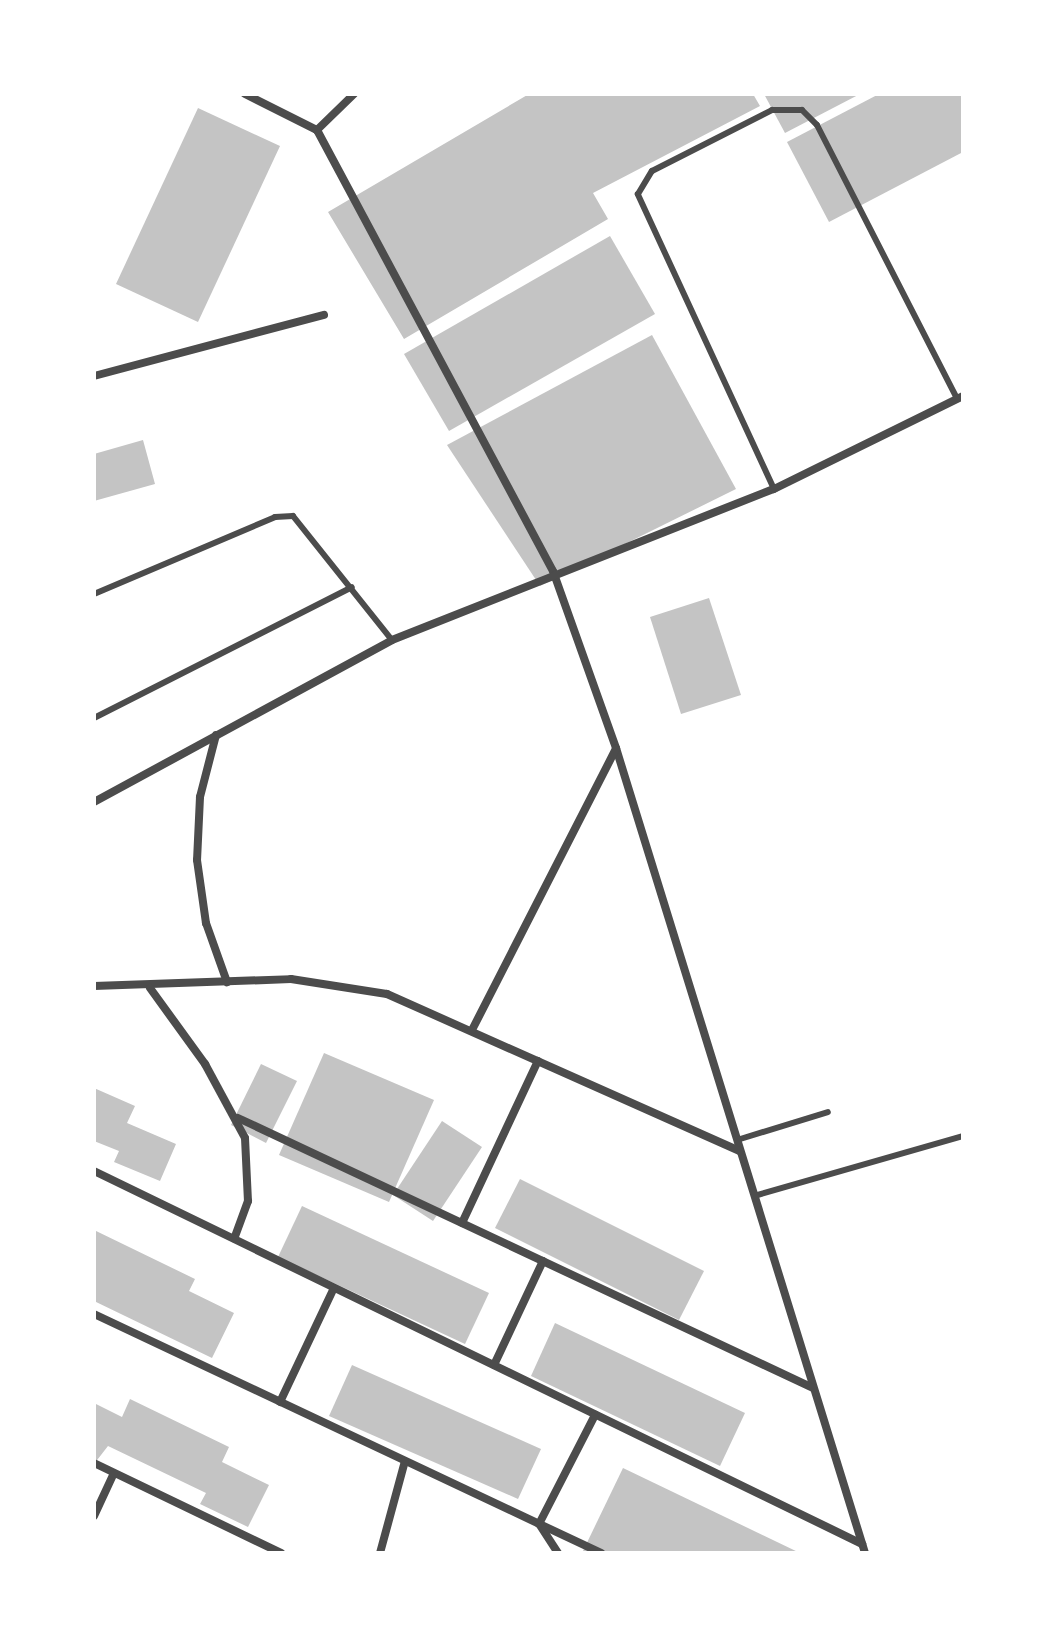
<!DOCTYPE html>
<html>
<head>
<meta charset="utf-8">
<style>
  body { margin:0 }
  #map { position:relative; width:1057px; height:1647px; overflow:hidden; background:#fff; font-family:Montserrat,sans-serif }
  div>[style] { position:absolute }
  .building>* { inset:0; background:#c4c4c4 }
  .service>* { height:6px; margin:-3px; padding:0 3px; transform-origin:3px; border-radius:3px; background:#4c4c4c }
  .minor>* { height:8px; margin:-4px; padding:0 4px; transform-origin:4px; border-radius:4px; background:#4c4c4c }
  span { translate:-50% -50%; white-space:nowrap; text-align:center; line-height:1.15; -webkit-text-stroke:7px #fff; paint-order:stroke }
  .frame { position:absolute; inset:0; border:96px solid #fff; pointer-events:none }
</style>
</head>
<body>
<div id="map">
  <div class="building">
    <i style="clip-path:polygon(529px 94px,753px 94px,760px 106px,593px 193px,608px 219px,404px 339px,328px 212px)"></i>
    <i style="clip-path:polygon(764px 94px,860px 94px,785px 133px)"></i>
    <i style="clip-path:polygon(879px 94px,963px 94px,963px 152px,829px 222px,787px 142px)"></i>
    <i style="clip-path:polygon(198px 108px,280px 146px,198px 322px,116px 284px)"></i>
    <i style="clip-path:polygon(610px 236px,655px 314px,449px 431px,404px 354px)"></i>
    <i style="clip-path:polygon(652px 335px,736px 489px,540px 586px,447px 445px)"></i>
    <i style="clip-path:polygon(143px 440px,155px 484px,94px 501px,94px 454px)"></i>
    <i style="clip-path:polygon(709px 598px,741px 695px,681px 714px,650px 617px)"></i>
    <i style="clip-path:polygon(324px 1053px,434px 1100px,389px 1202px,279px 1155px)"></i>
    <i style="clip-path:polygon(261px 1064px,297px 1081px,266px 1143px,231px 1125px)"></i>
    <i style="clip-path:polygon(94px 1088px,135px 1106px,127px 1123px,176px 1144px,160px 1181px,114px 1162px,119px 1151px,94px 1141px)"></i>
    <i style="clip-path:polygon(442px 1121px,482px 1147px,433px 1221px,393px 1195px)"></i>
    <i style="clip-path:polygon(520px 1179px,704px 1271px,679px 1320px,495px 1228px)"></i>
    <i style="clip-path:polygon(302px 1206px,489px 1293px,465px 1344px,278px 1257px)"></i>
    <i style="clip-path:polygon(94px 1230px,195px 1279px,189px 1291px,234px 1313px,212px 1358px,94px 1301px)"></i>
    <i style="clip-path:polygon(555px 1323px,745px 1413px,720px 1466px,531px 1376px)"></i>
    <i style="clip-path:polygon(352px 1365px,541px 1449px,518px 1499px,329px 1416px)"></i>
    <i style="clip-path:polygon(130px 1399px,229px 1447px,222px 1462px,269px 1485px,248px 1527px,200px 1504px,206px 1493px,108px 1446px,94px 1464px,94px 1403px,122px 1417px)"></i>
    <i style="clip-path:polygon(623px 1468px,800px 1553px,582px 1553px)"></i>
  </div>
  <div class="service">
    <i style="left:774px;top:489px;width:325px;rotate:-114.8deg"></i>
    <i style="left:638px;top:194px;width:27px;rotate:-59deg"></i>
    <i style="left:652px;top:171px;width:135px;rotate:-26.9deg"></i>
    <i style="left:772px;top:110px;width:30px"></i>
    <i style="left:802px;top:110px;width:21px;rotate:45deg"></i>
    <i style="left:817px;top:125px;width:308px;rotate:62.9deg"></i>
    <i style="left:94px;top:594px;width:197px;rotate:-23deg"></i>
    <i style="left:275px;top:517px;width:18px;rotate:-3deg"></i>
    <i style="left:293px;top:516px;width:159px;rotate:51.4deg"></i>
    <i style="left:94px;top:718px;width:289px;rotate:-26.9deg"></i>
    <i style="left:737px;top:1140px;width:95px;rotate:-17.1deg"></i>
    <i style="left:754px;top:1196px;width:217px;rotate:-16deg"></i>
  </div>
  <div class="minor">
    <i style="left:245px;top:94px;width:80px;rotate:26.6deg"></i>
    <i style="left:354px;top:94px;width:52px;rotate:135.8deg"></i>
    <i style="left:317px;top:130px;width:500px;rotate:61.85deg"></i>
    <i style="left:553px;top:571px;width:188px;rotate:70.4deg"></i>
    <i style="left:616px;top:748px;width:843px;rotate:72.81deg"></i>
    <i style="left:94px;top:376px;width:238px;rotate:-14.9deg"></i>
    <i style="left:216px;top:735px;width:64px;rotate:104.5deg"></i>
    <i style="left:200px;top:797px;width:63px;rotate:92.7deg"></i>
    <i style="left:197px;top:860px;width:64px;rotate:81.9deg"></i>
    <i style="left:206px;top:923px;width:63px;rotate:70.4deg"></i>
    <i style="left:94px;top:802px;width:339px;rotate:-28.5deg"></i>
    <i style="left:392px;top:640px;width:411px;rotate:-21.6deg"></i>
    <i style="left:774px;top:489px;width:211px;rotate:-26.2deg"></i>
    <i style="left:94px;top:986px;width:197px;rotate:-2deg"></i>
    <i style="left:291px;top:979px;width:97px;rotate:8.9deg"></i>
    <i style="left:387px;top:994px;width:386px;rotate:24deg"></i>
    <i style="left:150px;top:988px;width:94px;rotate:54.1deg"></i>
    <i style="left:205px;top:1064px;width:84px;rotate:61.6deg"></i>
    <i style="left:245px;top:1138px;width:63px;rotate:87.3deg"></i>
    <i style="left:248px;top:1201px;width:40px;rotate:110.2deg"></i>
    <i style="left:472px;top:1030px;width:316px;rotate:-62.9deg"></i>
    <i style="left:238px;top:1118px;width:635px;rotate:25.15deg"></i>
    <i style="left:94px;top:1171px;width:854px;rotate:25.9deg"></i>
    <i style="left:462px;top:1223px;width:179px;rotate:-64.9deg"></i>
    <i style="left:94px;top:1314px;width:561px;rotate:25.24deg"></i>
    <i style="left:494px;top:1365px;width:115px;rotate:-64.8deg"></i>
    <i style="left:280px;top:1402px;width:126px;rotate:-64.7deg"></i>
    <i style="left:94px;top:1463px;width:208px;rotate:25.7deg"></i>
    <i style="left:94px;top:1516px;width:47px;rotate:-65.1deg"></i>
    <i style="left:380px;top:1553px;width:95px;rotate:-74.8deg"></i>
    <i style="left:558px;top:1553px;width:35px;rotate:-123deg"></i>
    <i style="left:539px;top:1524px;width:123px;rotate:-62.8deg"></i>
  </div>
  <div class="frame"></div>
</div>
</body>
</html>
